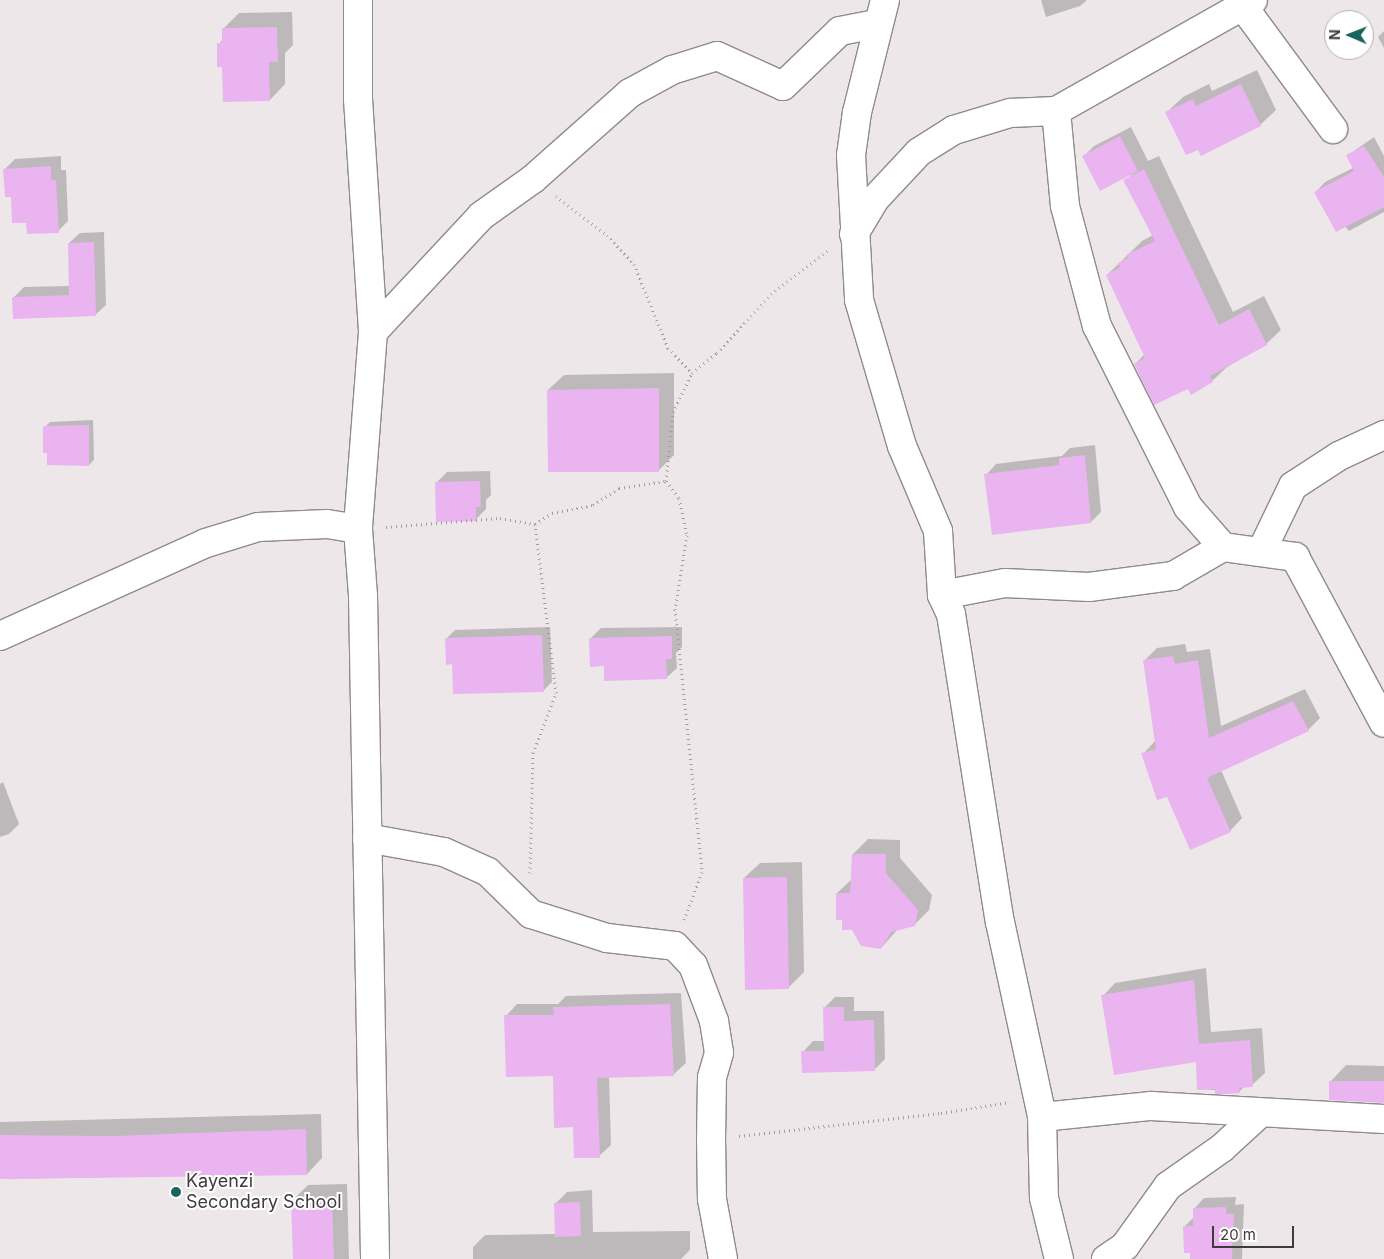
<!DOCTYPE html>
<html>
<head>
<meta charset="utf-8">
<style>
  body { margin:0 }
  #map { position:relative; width:1384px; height:1259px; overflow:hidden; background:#ede7e9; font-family:Inter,sans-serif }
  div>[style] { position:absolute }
  .shadow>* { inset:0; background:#0003 }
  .building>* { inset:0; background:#e9b4ef }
  .path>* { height:3px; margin-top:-1.5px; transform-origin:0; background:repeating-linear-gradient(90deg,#a29d9f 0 1px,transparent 0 5px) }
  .roads { filter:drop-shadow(1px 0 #908a8c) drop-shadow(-1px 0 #908a8c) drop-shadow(0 1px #908a8c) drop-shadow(0 -1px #908a8c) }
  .minor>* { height:28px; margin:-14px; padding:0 14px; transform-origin:14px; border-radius:14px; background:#fff }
  .dots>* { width:14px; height:14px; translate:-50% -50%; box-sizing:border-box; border:2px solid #fff; border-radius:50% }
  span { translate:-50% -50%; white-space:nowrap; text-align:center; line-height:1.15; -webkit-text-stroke:4px #fff; paint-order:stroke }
  .poi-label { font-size:18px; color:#3e3b3c }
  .left { translate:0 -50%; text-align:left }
  .north { position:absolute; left:1324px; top:10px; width:50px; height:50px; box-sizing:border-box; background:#fff; border:1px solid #b2b1b1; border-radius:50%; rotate:271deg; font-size:14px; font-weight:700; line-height:20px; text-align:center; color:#3e3b3c }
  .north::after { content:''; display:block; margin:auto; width:18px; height:22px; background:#19655e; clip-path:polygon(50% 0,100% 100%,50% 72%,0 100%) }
  .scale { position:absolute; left:1212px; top:1226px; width:82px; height:22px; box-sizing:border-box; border:2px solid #3e3b3c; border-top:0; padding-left:6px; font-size:15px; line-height:18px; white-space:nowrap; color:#3e3b3c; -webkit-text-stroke:4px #fff; paint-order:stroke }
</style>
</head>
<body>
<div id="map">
  <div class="shadow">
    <i style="clip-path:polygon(1041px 0,1087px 0,1080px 6px,1046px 17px)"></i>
    <i style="clip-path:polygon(292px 12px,293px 45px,285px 53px,285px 84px,270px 100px,224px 65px,219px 44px,223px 39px,223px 29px,239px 13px)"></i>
    <i style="clip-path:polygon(1384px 31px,1384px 48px,1378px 37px)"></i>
    <i style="clip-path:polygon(1257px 70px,1276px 110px,1260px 125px,1199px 148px,1167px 112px,1183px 97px,1209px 84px,1212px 91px)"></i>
    <i style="clip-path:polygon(1131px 127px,1148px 161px,1159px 156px,1233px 312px,1264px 296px,1281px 330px,1266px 344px,1227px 367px,1212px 381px,1188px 387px,1135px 364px,1145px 354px,1107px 275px,1142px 241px,1153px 235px,1125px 181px,1132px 174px,1083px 157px,1094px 146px)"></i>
    <i style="clip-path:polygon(1374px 137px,1384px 156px,1384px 212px,1349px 231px,1316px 192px,1325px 182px,1353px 168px,1347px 156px)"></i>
    <i style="clip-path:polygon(61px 156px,61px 170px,66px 170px,68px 221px,58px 231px,27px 221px,12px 195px,5px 169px,15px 159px)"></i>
    <i style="clip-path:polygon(104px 232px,106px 305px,95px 315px,13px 298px,24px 287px,70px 286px,69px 243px,80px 233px)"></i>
    <i style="clip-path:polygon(674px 373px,674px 455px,658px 471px,548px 390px,564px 375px)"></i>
    <i style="clip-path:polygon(93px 420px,94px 460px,89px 465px,45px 427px,50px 422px)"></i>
    <i style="clip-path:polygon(1095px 445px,1101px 512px,1091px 522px,986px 475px,996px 464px,1062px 456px,1070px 448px)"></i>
    <i style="clip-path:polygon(490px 471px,491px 495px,486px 500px,486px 509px,476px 519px,436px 483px,447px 472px)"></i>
    <i style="clip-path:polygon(550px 627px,552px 682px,543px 691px,453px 663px,447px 638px,455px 630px)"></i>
    <i style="clip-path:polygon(682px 627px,682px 647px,676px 653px,677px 668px,666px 678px,605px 665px,591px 638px,601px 628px)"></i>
    <i style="clip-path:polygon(1185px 644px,1187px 652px,1210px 649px,1221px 726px,1305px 689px,1320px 718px,1308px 730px,1221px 770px,1242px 818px,1230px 831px,1168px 795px,1143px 754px,1155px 741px,1144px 661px,1157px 648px)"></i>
    <i style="clip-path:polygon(3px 782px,19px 824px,9px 834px,0 837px,0 784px)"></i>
    <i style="clip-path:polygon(868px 839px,900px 840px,900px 858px,932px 895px,929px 910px,914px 925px,898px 929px,881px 948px,843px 919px,837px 893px,852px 879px,853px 854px)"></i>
    <i style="clip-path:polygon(802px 862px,804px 972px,789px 987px,744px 878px,760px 863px)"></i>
    <i style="clip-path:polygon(1206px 968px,1211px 1032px,1262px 1028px,1265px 1073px,1252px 1085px,1245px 1086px,1239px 1092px,1199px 1089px,1197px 1061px,1103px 996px,1115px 983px)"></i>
    <i style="clip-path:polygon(681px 993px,686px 1063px,674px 1074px,609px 1076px,611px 1145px,599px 1156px,574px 1126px,554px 1075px,506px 1016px,517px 1004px,558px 1004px,566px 996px)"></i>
    <i style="clip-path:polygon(835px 997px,854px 997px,854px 1011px,884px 1011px,885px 1059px,874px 1070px,803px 1052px,813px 1041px,825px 1041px,824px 1008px)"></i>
    <i style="clip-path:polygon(1346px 1065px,1384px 1066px,1384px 1102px,1331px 1081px)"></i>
    <i style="clip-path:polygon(321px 1114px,322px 1158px,307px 1174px,0 1179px,0 1122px)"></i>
    <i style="clip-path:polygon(347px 1184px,349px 1259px,294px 1259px,292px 1201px,308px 1185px)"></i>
    <i style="clip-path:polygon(592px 1190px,593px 1232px,690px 1231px,690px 1250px,681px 1259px,473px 1259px,473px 1247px,485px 1235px,556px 1234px,555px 1204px,567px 1192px)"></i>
    <i style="clip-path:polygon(1236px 1197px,1235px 1205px,1244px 1204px,1242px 1259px,1192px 1259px,1184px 1227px,1194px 1217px,1194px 1209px,1204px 1198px)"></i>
  </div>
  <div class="building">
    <i style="clip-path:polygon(277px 27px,278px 62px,269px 62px,270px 101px,223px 102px,222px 67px,217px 67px,217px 43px,222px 43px,222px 28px)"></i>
    <i style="clip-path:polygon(1241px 84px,1261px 126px,1201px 156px,1198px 150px,1186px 155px,1165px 112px,1193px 99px,1196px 106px)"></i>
    <i style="clip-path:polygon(1120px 136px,1138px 171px,1100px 191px,1082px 156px)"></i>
    <i style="clip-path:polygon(1364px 146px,1384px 177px,1384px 207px,1336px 232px,1314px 192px,1354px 171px,1346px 155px)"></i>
    <i style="clip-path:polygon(51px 166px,51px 180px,56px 180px,59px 233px,27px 234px,26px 223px,12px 223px,11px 197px,5px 197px,3px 169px)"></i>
    <i style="clip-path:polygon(1144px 169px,1219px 325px,1249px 309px,1267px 345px,1210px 376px,1213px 382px,1191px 395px,1188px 389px,1154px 405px,1134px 364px,1145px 358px,1106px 275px,1120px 267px,1118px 263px,1128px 258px,1126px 255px,1155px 241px,1123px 180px)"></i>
    <i style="clip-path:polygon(94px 242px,96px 316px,13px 319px,12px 297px,69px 295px,68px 243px)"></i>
    <i style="clip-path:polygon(659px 388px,659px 472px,548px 472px,547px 390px)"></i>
    <i style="clip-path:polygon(89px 425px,89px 466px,47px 465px,47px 453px,43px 453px,43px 426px)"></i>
    <i style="clip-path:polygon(1085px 455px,1091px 523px,992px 535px,984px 474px,1059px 465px,1059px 458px)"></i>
    <i style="clip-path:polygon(480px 481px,481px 507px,476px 507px,476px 521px,436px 522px,435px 482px)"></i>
    <i style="clip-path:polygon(542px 635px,544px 692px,453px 694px,452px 664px,446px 665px,445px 638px)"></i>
    <i style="clip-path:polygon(672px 636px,672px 659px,666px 659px,667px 679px,604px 681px,604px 666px,590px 667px,589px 638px)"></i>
    <i style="clip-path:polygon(1173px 656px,1175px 664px,1198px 660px,1209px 738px,1293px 701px,1309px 731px,1207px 778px,1231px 832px,1190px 850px,1167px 797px,1157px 800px,1141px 753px,1156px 749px,1143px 660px)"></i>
    <i style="clip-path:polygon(852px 854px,886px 854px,886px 873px,918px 910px,915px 926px,891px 932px,881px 949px,861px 946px,852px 930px,842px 930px,842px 920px,836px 920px,836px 893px,850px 893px)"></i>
    <i style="clip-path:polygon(787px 877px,789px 989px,745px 990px,743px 878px)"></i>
    <i style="clip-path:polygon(1194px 980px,1199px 1044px,1250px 1040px,1253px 1087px,1239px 1088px,1240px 1093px,1224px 1094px,1215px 1094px,1215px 1089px,1197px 1090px,1196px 1062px,1114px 1075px,1101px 995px)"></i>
    <i style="clip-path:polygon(670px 1004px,674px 1076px,597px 1078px,600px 1158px,574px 1158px,573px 1127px,554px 1128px,553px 1076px,506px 1077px,504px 1015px,554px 1015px,553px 1007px)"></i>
    <i style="clip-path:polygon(823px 1007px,844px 1007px,844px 1021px,874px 1020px,875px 1071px,802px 1073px,801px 1051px,824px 1051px)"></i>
    <i style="clip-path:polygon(1329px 1081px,1384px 1081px,1384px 1103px,1329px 1100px)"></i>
    <i style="clip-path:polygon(306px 1129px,307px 1175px,0 1179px,0 1135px,112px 1136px)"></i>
    <i style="clip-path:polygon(332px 1199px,334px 1259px,293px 1259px,291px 1200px)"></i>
    <i style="clip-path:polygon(580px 1202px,581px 1236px,555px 1237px,554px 1203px)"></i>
    <i style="clip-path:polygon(1226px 1207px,1226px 1214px,1234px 1214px,1232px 1259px,1190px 1259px,1190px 1253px,1184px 1253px,1183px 1226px,1193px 1226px,1193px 1208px)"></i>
  </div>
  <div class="path">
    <i style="left:556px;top:196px;width:64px;rotate:37.4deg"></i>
    <i style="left:607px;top:235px;width:40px;rotate:47deg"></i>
    <i style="left:634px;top:264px;width:91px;rotate:68deg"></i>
    <i style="left:668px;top:348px;width:35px;rotate:46deg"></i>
    <i style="left:666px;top:481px;width:21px;rotate:53deg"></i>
    <i style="left:679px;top:498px;width:38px;rotate:78deg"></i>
    <i style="left:687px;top:535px;width:75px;rotate:99.2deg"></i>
    <i style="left:675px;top:609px;width:264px;rotate:84.1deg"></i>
    <i style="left:702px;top:872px;width:51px;rotate:110.6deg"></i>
    <i style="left:386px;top:527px;width:114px;rotate:-4.5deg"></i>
    <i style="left:500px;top:518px;width:36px;rotate:10deg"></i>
    <i style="left:535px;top:524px;width:20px;rotate:-33deg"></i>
    <i style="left:552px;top:513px;width:42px;rotate:-11deg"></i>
    <i style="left:593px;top:505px;width:31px;rotate:-33deg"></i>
    <i style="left:619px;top:488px;width:48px;rotate:-8.5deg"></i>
    <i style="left:666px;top:481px;width:69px;rotate:-84.2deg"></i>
    <i style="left:673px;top:412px;width:43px;rotate:-64deg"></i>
    <i style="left:692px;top:373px;width:32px;rotate:-39deg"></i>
    <i style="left:717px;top:353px;width:80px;rotate:-47.5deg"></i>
    <i style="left:771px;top:294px;width:73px;rotate:-37.2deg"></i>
    <i style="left:530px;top:873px;width:120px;rotate:-88.6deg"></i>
    <i style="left:533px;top:753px;width:64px;rotate:-69deg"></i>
    <i style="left:556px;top:693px;width:170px;rotate:-97.1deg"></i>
    <i style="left:739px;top:1136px;width:203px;rotate:-6.5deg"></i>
    <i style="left:941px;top:1113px;width:70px;rotate:-9.1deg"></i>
  </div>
  <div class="roads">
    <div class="minor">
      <i style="left:358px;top:0;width:99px;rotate:90deg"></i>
      <i style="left:358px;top:99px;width:233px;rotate:86.3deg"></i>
      <i style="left:373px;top:332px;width:198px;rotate:94.4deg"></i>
      <i style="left:358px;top:529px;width:67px;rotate:85.7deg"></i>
      <i style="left:363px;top:596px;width:663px;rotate:88.96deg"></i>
      <i style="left:885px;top:0;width:115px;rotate:104deg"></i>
      <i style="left:857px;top:112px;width:43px;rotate:97.9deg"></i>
      <i style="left:851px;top:155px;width:145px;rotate:86.8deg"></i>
      <i style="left:859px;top:300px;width:152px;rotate:73.6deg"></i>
      <i style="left:902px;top:446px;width:92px;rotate:67deg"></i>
      <i style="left:938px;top:531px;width:64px;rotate:86.4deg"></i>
      <i style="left:942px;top:595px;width:21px;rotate:65deg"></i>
      <i style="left:951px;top:614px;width:312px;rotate:81deg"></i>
      <i style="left:1000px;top:922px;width:199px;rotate:77.8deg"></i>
      <i style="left:1042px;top:1117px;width:81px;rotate:88.6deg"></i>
      <i style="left:1044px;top:1198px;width:63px;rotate:76.2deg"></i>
      <i style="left:1242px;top:5px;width:154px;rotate:53.7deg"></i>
      <i style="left:1056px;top:111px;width:95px;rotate:84.6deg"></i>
      <i style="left:1065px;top:206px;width:124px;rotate:75.1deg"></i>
      <i style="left:1097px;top:326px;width:203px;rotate:63.3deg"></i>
      <i style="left:1188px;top:507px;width:53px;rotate:48.8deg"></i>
      <i style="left:1223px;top:547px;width:73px;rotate:7.9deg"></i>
      <i style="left:1295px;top:557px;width:188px;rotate:61.8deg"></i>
      <i style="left:854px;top:234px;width:41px;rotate:-59deg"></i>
      <i style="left:875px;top:199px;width:64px;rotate:-46.9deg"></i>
      <i style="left:919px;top:152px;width:41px;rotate:-32.2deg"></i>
      <i style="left:954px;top:130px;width:59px;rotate:-16.9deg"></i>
      <i style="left:1010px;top:113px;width:46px;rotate:-2.5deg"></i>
      <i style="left:1056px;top:111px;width:226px;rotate:-29.4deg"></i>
      <i style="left:373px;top:332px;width:158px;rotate:-47deg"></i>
      <i style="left:481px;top:216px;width:64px;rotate:-35.4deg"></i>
      <i style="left:533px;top:179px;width:130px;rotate:-41.6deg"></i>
      <i style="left:630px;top:93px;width:48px;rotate:-28.7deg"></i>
      <i style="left:672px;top:70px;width:47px;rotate:-17.3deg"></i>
      <i style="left:717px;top:56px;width:72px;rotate:24.4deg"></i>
      <i style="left:783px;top:86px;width:79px;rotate:-44deg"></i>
      <i style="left:840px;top:31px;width:38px;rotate:-11deg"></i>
      <i style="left:1262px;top:550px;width:71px;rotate:-64.2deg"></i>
      <i style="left:1293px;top:486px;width:55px;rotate:-33.1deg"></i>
      <i style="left:1339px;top:456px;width:50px;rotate:-25deg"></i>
      <i style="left:942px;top:595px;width:64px;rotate:-10.8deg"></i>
      <i style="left:1005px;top:583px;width:84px;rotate:2.7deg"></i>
      <i style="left:1089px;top:587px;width:85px;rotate:-7.5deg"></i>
      <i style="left:1173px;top:576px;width:58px;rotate:-30.1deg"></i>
      <i style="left:0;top:636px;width:226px;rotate:-24.3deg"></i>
      <i style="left:206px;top:543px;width:54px;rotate:-17.1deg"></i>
      <i style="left:258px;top:527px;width:69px;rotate:-2.5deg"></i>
      <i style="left:327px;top:524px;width:31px;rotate:9deg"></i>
      <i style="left:367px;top:838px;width:78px;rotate:10.3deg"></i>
      <i style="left:444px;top:852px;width:48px;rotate:24.4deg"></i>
      <i style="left:488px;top:872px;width:60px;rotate:44.3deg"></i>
      <i style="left:531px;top:914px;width:80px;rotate:17.5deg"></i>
      <i style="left:607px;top:938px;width:68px;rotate:6.7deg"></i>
      <i style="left:675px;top:946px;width:26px;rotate:47deg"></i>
      <i style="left:693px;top:965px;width:60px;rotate:69.4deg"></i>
      <i style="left:714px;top:1021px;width:32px;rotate:81deg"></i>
      <i style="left:719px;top:1053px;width:25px;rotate:106deg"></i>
      <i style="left:712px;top:1077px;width:61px;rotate:90.9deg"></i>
      <i style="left:711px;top:1138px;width:61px;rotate:89.1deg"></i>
      <i style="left:712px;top:1199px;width:61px;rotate:79.6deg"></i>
      <i style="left:1042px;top:1117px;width:110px;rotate:-5.8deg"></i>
      <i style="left:1151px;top:1106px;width:233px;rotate:3.2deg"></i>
      <i style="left:1106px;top:1259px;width:23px;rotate:-34deg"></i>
      <i style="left:1125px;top:1246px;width:74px;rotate:-54.4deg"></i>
      <i style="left:1168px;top:1186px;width:66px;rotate:-35.1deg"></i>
      <i style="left:1222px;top:1148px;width:50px;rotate:-42.6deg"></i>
    </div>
  </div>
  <div class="dots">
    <i style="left:176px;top:1192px;background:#19655e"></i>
  </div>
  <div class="poi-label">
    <span class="left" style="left:186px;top:1192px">Kayenzi<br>Secondary School</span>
  </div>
  <div class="north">N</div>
  <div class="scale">20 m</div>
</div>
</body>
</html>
